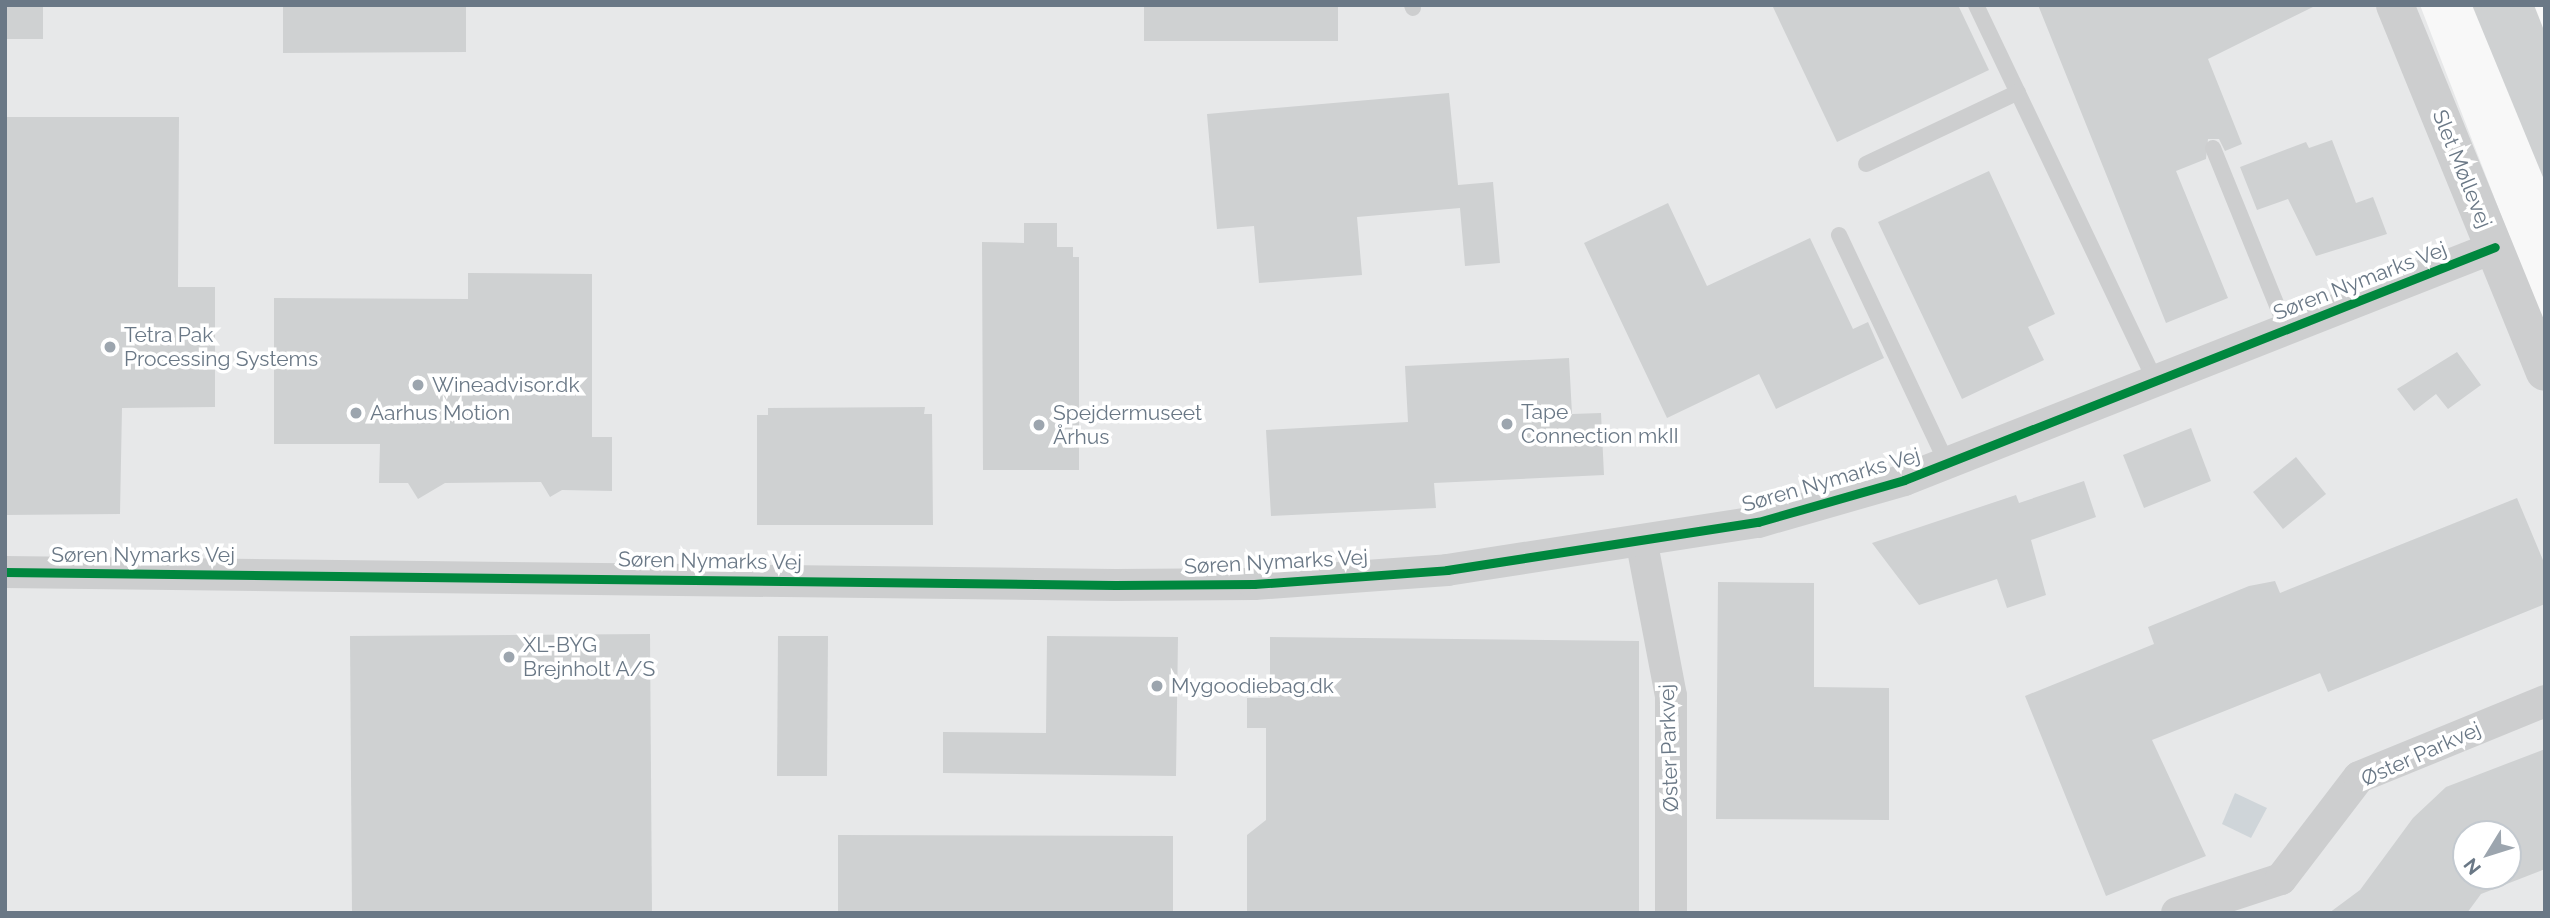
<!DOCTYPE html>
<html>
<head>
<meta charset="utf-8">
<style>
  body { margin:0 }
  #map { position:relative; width:2550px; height:918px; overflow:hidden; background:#f8f8f8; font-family:Raleway,sans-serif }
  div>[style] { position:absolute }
  .built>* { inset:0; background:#e7e8e9 }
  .water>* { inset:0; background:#cfd5d9 }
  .building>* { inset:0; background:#cfd1d2 }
  .service>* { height:16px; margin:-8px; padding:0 8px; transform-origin:8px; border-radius:8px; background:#cdcecf }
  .minor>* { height:32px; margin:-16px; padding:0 16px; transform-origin:16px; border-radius:16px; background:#cdcecf }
  .tertiary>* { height:38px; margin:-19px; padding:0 19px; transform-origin:19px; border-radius:19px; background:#cdcecf }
  .cycleway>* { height:9px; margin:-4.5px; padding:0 4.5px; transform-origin:4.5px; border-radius:4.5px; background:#00873e }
  .dots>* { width:19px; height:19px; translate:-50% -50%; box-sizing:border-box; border:4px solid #fff; border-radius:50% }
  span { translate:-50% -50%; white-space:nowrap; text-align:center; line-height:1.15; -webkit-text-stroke:7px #fff; paint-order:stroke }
  .street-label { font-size:21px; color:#6a7886 }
  .poi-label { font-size:21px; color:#6a7886 }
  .left { translate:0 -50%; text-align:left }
  .frame { position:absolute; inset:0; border:7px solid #6a7886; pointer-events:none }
  .north { position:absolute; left:2452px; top:820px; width:70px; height:70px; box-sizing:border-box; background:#fff; border:2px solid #c3c9cf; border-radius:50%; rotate:232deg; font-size:19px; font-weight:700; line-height:28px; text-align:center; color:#6a7886 }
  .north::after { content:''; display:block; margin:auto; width:24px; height:32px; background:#9ca5ae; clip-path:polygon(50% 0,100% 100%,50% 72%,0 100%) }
</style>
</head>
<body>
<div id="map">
  <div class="built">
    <i style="clip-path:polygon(evenodd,5px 5px,2420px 5px,2545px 329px,2545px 913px,5px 913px,5px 5px,2466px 834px,2508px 834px,2508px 876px,2466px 876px,2466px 834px)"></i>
  </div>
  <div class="water">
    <i style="clip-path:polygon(2235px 793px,2267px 808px,2251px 838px,2222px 824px)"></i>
  </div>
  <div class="building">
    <i style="clip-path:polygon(5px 5px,43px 5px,43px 39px,5px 39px)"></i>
    <i style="clip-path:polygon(283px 5px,466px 5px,466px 52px,283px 53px)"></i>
    <i style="clip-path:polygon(1144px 5px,1338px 5px,1338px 41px,1144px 41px)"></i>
    <i style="clip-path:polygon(1772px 5px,1958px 5px,1989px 70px,1837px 142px)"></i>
    <i style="clip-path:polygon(2038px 5px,2317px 5px,2208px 59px,2242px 144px,2225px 151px,2219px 139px,2208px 139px,2206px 159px,2176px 171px,2228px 298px,2166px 323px)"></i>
    <i style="clip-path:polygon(2472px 5px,2534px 5px,2545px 33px,2545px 182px)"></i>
    <i style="clip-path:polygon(1449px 93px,1458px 185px,1493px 182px,1500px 263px,1465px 266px,1460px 208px,1357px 217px,1362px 275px,1259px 283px,1254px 226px,1217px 229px,1207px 114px)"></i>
    <i style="clip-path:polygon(5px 117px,179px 117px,178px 287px,215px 287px,215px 407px,122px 408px,120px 514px,5px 515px)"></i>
    <i style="clip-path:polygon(2332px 140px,2356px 203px,2373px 197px,2387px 234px,2316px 256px,2288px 199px,2257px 210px,2240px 167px,2306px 142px,2309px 148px)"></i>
    <i style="clip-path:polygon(1989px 171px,2055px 314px,2028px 327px,2044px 360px,1962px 399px,1878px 222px)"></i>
    <i style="clip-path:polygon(1668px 203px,1707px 286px,1810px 238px,1853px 329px,1868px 322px,1884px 358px,1776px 409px,1759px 374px,1667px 418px,1584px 243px)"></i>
    <i style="clip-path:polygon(1024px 223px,1057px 223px,1057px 247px,1073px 247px,1073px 257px,1079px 257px,1079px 470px,983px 470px,982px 242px,1024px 243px)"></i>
    <i style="clip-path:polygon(468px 273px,592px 274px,592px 437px,612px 437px,612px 491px,562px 490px,550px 497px,541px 482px,445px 483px,418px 499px,408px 483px,379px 483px,380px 444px,274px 444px,274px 298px,468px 299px)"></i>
    <i style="clip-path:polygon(2457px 352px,2481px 385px,2448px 409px,2436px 394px,2414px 411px,2397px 389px)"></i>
    <i style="clip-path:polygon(1569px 358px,1572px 414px,1601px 413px,1604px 475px,1434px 483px,1436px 508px,1271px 516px,1266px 430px,1408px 422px,1405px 366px)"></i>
    <i style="clip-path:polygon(925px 407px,924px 414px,932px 414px,933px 525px,757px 525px,757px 415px,768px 415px,768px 408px)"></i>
    <i style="clip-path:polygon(2191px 428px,2211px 481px,2144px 508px,2123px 455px)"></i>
    <i style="clip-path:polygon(2296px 457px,2326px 494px,2283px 529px,2253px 492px)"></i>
    <i style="clip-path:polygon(2084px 481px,2096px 517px,2031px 540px,2046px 595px,2007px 608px,1997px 579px,1919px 605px,1872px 543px,2016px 495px,2019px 503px)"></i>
    <i style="clip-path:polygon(2517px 498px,2545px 565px,2545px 604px,2328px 692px,2320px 673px,2152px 740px,2206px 856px,2106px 896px,2025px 696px,2154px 644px,2148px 627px,2249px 586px,2275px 581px,2280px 593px)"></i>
    <i style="clip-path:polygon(1718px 582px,1814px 583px,1814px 687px,1889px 688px,1889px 820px,1716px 819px)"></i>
    <i style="clip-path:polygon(650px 634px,652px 913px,352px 913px,350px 636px)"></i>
    <i style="clip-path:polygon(778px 636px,828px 636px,827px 776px,777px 776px)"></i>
    <i style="clip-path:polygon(1047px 636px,1178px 637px,1176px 776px,943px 773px,943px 732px,1046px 733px)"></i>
    <i style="clip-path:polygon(1270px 637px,1639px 641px,1639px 913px,1247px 913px,1247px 835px,1266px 820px,1266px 728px,1247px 728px,1247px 698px,1270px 698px)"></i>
    <i style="clip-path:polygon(evenodd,2545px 749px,2545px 869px,2481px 894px,2467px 913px,2329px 913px,2360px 890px,2413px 818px,2446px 787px,2545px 749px,2466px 834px,2508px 834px,2508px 876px,2466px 876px,2466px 834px)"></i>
    <i style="clip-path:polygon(838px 835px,1173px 836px,1173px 913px,838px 913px)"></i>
  </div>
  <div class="service">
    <i style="left:1412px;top:5px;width:3px;rotate:72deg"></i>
    <i style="left:1976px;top:5px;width:416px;rotate:64.5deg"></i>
    <i style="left:2213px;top:148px;width:194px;rotate:67.9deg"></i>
    <i style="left:1866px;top:164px;width:168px;rotate:-25.3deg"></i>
    <i style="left:1839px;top:235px;width:252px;rotate:64.7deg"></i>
  </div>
  <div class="minor">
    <i style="left:1642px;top:544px;width:155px;rotate:79.2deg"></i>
    <i style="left:1671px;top:696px;width:217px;rotate:90deg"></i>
    <i style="left:5px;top:572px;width:1110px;rotate:0.67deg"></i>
    <i style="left:1115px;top:585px;width:139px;rotate:-0.4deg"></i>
    <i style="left:1254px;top:584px;width:194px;rotate:-4.1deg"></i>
    <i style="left:1447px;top:570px;width:315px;rotate:-8.8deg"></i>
    <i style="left:1758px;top:522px;width:152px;rotate:-16deg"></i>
    <i style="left:1904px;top:480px;width:635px;rotate:-21.52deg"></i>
    <i style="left:2177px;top:913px;width:109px;rotate:-18.1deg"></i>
    <i style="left:2281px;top:879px;width:128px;rotate:-52.6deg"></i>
    <i style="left:2359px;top:777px;width:201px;rotate:-22.2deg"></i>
  </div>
  <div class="tertiary">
    <i style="left:2395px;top:5px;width:396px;rotate:67.8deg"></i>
  </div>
  <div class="cycleway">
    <i style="left:5px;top:572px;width:1110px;rotate:0.67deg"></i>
    <i style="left:1115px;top:585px;width:139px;rotate:-0.4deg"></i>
    <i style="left:1254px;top:584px;width:194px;rotate:-4.1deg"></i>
    <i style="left:1447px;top:570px;width:315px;rotate:-8.8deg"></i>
    <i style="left:1758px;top:522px;width:152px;rotate:-16deg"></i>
    <i style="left:1904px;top:480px;width:635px;rotate:-21.52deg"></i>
  </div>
  <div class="dots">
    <i style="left:110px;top:347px;background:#9ca5ae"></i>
    <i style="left:418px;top:385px;background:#9ca5ae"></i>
    <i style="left:356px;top:413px;background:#9ca5ae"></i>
    <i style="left:1507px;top:424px;background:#9ca5ae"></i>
    <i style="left:1039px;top:425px;background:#9ca5ae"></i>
    <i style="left:509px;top:657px;background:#9ca5ae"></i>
    <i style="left:1157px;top:686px;background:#9ca5ae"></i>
  </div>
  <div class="street-label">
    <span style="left:2462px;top:169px;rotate:68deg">Slet Møllevej</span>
    <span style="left:2360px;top:281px;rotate:-21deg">Søren Nymarks Vej</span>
    <span style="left:1831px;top:480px;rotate:-16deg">Søren Nymarks Vej</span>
    <span style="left:143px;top:555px">Søren Nymarks Vej</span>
    <span style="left:710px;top:561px;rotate:1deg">Søren Nymarks Vej</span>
    <span style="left:1276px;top:562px;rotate:-3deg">Søren Nymarks Vej</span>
    <span style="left:1669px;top:748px;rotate:-92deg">Øster Parkvej</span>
    <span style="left:2421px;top:754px;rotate:-24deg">Øster Parkvej</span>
  </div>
  <div class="poi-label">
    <span class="left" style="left:124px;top:347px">Tetra Pak<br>Processing Systems</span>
    <span class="left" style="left:432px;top:385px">Wineadvisor.dk</span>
    <span class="left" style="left:1521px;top:424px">Tape<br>Connection mkII</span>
    <span class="left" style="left:370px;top:413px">Aarhus Motion</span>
    <span class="left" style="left:1053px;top:425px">Spejdermuseet<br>Århus</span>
    <span class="left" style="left:523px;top:657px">XL-BYG<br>Brejnholt A/S</span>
    <span class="left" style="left:1171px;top:686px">Mygoodiebag.dk</span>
  </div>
  <div class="frame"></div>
  <div class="north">N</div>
</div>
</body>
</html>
